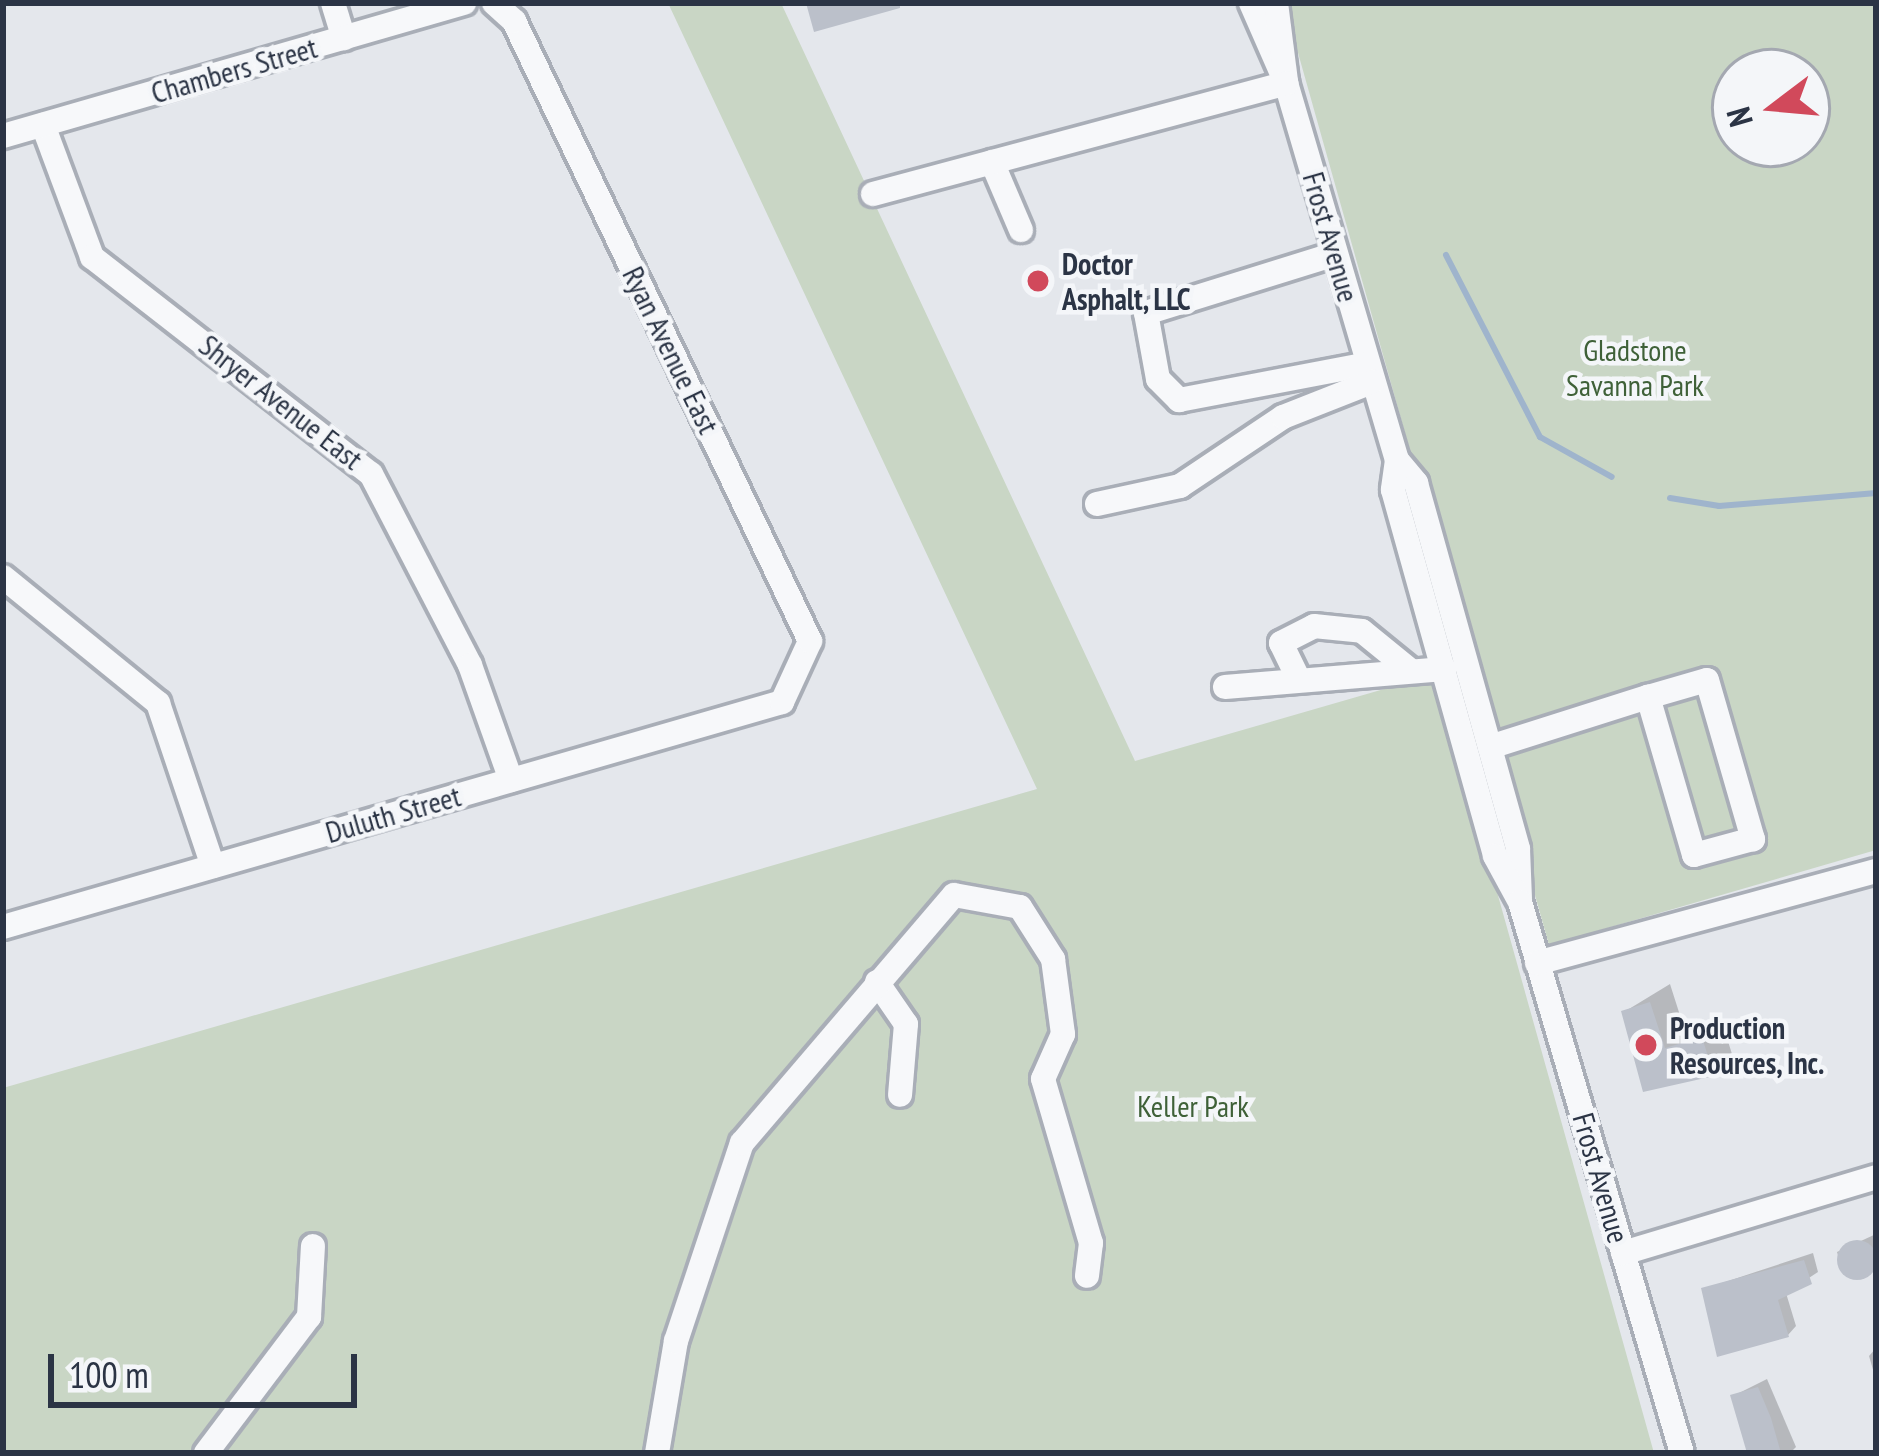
<!DOCTYPE html>
<html>
<head>
<meta charset="utf-8">
<style>
  body { margin:0 }
  #map { position:relative; width:1879px; height:1456px; overflow:hidden; background:#e4e7ec; font-family:"PT Sans Narrow",sans-serif }
  div>[style] { position:absolute }
  .green>* { inset:0; background:#c9d6c5 }
  .shadow>* { inset:0; background:#0003 }
  .stream>* { height:6px; margin:-3px; padding:0 3px; transform-origin:3px; border-radius:3px; background:#9fb4cc }
  .building>* { inset:0; background:#bbc0ca }
  .round { border-radius:50% }
  .roads { filter:drop-shadow(3px 0 #a9aeb7) drop-shadow(-3px 0 #a9aeb7) drop-shadow(0 3px #a9aeb7) drop-shadow(0 -3px #a9aeb7) }
  .minor>* { height:24px; margin:-12px; padding:0 12px; transform-origin:12px; border-radius:12px; background:#f7f8fa }
  .dots>* { width:33px; height:33px; translate:-50% -50%; box-sizing:border-box; border:6px solid #f4f6f9; border-radius:50% }
  span { translate:-50% -50%; white-space:nowrap; text-align:center; line-height:1.15; -webkit-text-stroke:9px #f4f6f9; paint-order:stroke }
  .street-label { font-size:30px; color:#2b3445 }
  .poi-label { font-size:30px; color:#2b3445; font-weight:700 }
  .left { translate:0 -50%; text-align:left }
  .park-label { font-size:30px; color:#3f6138 }
  .frame { position:absolute; inset:0; border:6px solid #2b3445; pointer-events:none }
  .north { position:absolute; left:1711px; top:48px; width:120px; height:120px; box-sizing:border-box; background:#f4f6f9; border:3px solid #a4a8b1; border-radius:50%; rotate:254deg; font-size:33px; font-weight:700; line-height:48px; text-align:center; color:#2b3445 }
  .north::after { content:''; display:block; margin:auto; width:42px; height:54px; background:#d1495b; clip-path:polygon(50% 0,100% 100%,50% 72%,0 100%) }
  .scale { position:absolute; left:48px; top:1354px; width:309px; height:54px; box-sizing:border-box; border:6px solid #2b3445; border-top:0; padding-left:15px; font-size:36px; line-height:42px; white-space:nowrap; color:#2b3445; -webkit-text-stroke:9px #f4f6f9; paint-order:stroke }
</style>
</head>
<body>
<div id="map">
  <div class="green">
    <i style="clip-path:polygon(668px 3px,781px 3px,1135px 761px,1436px 674px,1654px 1453px,3px 1453px,3px 1088px,1037px 789px)"></i>
    <i style="clip-path:polygon(evenodd,1284px 3px,1876px 3px,1876px 850px,1549px 945px,1284px 3px,1735px 72px,1807px 72px,1807px 144px,1735px 144px,1735px 72px)"></i>
  </div>
  <div class="shadow">
    <i style="clip-path:polygon(1670px 984px,1685px 1031px,1721px 1019px,1732px 1054px,1713px 1073px,1643px 1086px,1624px 1012px)"></i>
    <i style="clip-path:polygon(1876px 1234px,1876px 1269px,1843px 1273px,1837px 1252px)"></i>
    <i style="clip-path:polygon(1813px 1253px,1818px 1272px,1786px 1293px,1796px 1326px,1788px 1335px,1704px 1289px)"></i>
    <i style="clip-path:polygon(1876px 1348px,1876px 1380px,1869px 1356px)"></i>
    <i style="clip-path:polygon(1767px 1379px,1796px 1447px,1790px 1453px,1749px 1453px,1733px 1396px)"></i>
  </div>
  <div class="stream">
    <i style="left:1446px;top:255px;width:205px;rotate:62.7deg"></i>
    <i style="left:1540px;top:437px;width:82px;rotate:29.1deg"></i>
    <i style="left:1670px;top:498px;width:50px;rotate:9.3deg"></i>
    <i style="left:1719px;top:506px;width:158px;rotate:-4.7deg"></i>
  </div>
  <div class="building">
    <i style="clip-path:polygon(806px 3px,900px 3px,900px 8px,814px 32px)"></i>
    <i style="clip-path:polygon(1650px 1002px,1665px 1048px,1702px 1037px,1714px 1076px,1643px 1092px,1621px 1011px)"></i>
    <i class="round" style="left:1837px;top:1240px;width:40px;height:40px"></i>
    <i style="clip-path:polygon(1804px 1260px,1812px 1284px,1778px 1300px,1789px 1337px,1717px 1357px,1701px 1288px)"></i>
    <i style="clip-path:polygon(1758px 1387px,1771px 1418px,1781px 1453px,1747px 1453px,1730px 1395px)"></i>
  </div>
  <div class="roads">
    <div class="minor">
      <i style="left:333px;top:3px;width:37px;rotate:73deg"></i>
      <i style="left:1251px;top:3px;width:87px;rotate:66.4deg"></i>
      <i style="left:1286px;top:83px;width:393px;rotate:73.6deg"></i>
      <i style="left:1397px;top:460px;width:30px;rotate:50deg"></i>
      <i style="left:1416px;top:483px;width:380px;rotate:74.4deg"></i>
      <i style="left:1518px;top:849px;width:49px;rotate:87.7deg"></i>
      <i style="left:1276px;top:3px;width:79px;rotate:82.7deg"></i>
      <i style="left:43px;top:125px;width:141px;rotate:69.6deg"></i>
      <i style="left:92px;top:257px;width:353px;rotate:37.9deg"></i>
      <i style="left:371px;top:474px;width:215px;rotate:62.6deg"></i>
      <i style="left:470px;top:665px;width:122px;rotate:70.4deg"></i>
      <i style="left:3px;top:136px;width:480px;rotate:-16.1deg"></i>
      <i style="left:992px;top:162px;width:74px;rotate:66.9deg"></i>
      <i style="left:873px;top:194px;width:428px;rotate:-15deg"></i>
      <i style="left:1335px;top:254px;width:198px;rotate:162.7deg"></i>
      <i style="left:1146px;top:313px;width:67px;rotate:79.7deg"></i>
      <i style="left:1158px;top:379px;width:30px;rotate:45deg"></i>
      <i style="left:1179px;top:400px;width:191px;rotate:-10.8deg"></i>
      <i style="left:1397px;top:460px;width:30px;rotate:98deg"></i>
      <i style="left:1393px;top:490px;width:380px;rotate:74.4deg"></i>
      <i style="left:1495px;top:856px;width:52px;rotate:61.5deg"></i>
      <i style="left:1520px;top:902px;width:574px;rotate:73.62deg"></i>
      <i style="left:1097px;top:504px;width:85px;rotate:-12.2deg"></i>
      <i style="left:1180px;top:486px;width:124px;rotate:-33.8deg"></i>
      <i style="left:1283px;top:417px;width:96px;rotate:-21.5deg"></i>
      <i style="left:3px;top:577px;width:200px;rotate:39.1deg"></i>
      <i style="left:158px;top:703px;width:172px;rotate:71.4deg"></i>
      <i style="left:1299px;top:680px;width:41px;rotate:-115.9deg"></i>
      <i style="left:1281px;top:643px;width:37px;rotate:-27deg"></i>
      <i style="left:1314px;top:626px;width:48px;rotate:5.9deg"></i>
      <i style="left:1362px;top:631px;width:63px;rotate:39.2deg"></i>
      <i style="left:1225px;top:687px;width:220px;rotate:-4.7deg"></i>
      <i style="left:1490px;top:747px;width:166px;rotate:-17.6deg"></i>
      <i style="left:1648px;top:697px;width:61px;rotate:-16.1deg"></i>
      <i style="left:1707px;top:680px;width:166px;rotate:73.9deg"></i>
      <i style="left:1753px;top:839px;width:61px;rotate:164.8deg"></i>
      <i style="left:1694px;top:855px;width:165px;rotate:-106.2deg"></i>
      <i style="left:3px;top:927px;width:811px;rotate:-16.11deg"></i>
      <i style="left:782px;top:702px;width:67px;rotate:-65.3deg"></i>
      <i style="left:810px;top:641px;width:687px;rotate:-115.52deg"></i>
      <i style="left:514px;top:21px;width:27px;rotate:-138deg"></i>
      <i style="left:1537px;top:963px;width:351px;rotate:-15.2deg"></i>
      <i style="left:877px;top:982px;width:51px;rotate:55.4deg"></i>
      <i style="left:906px;top:1024px;width:71px;rotate:94.8deg"></i>
      <i style="left:1623px;top:1253px;width:264px;rotate:-16.7deg"></i>
      <i style="left:206px;top:1453px;width:171px;rotate:-52.9deg"></i>
      <i style="left:309px;top:1317px;width:71px;rotate:-86.8deg"></i>
      <i style="left:657px;top:1453px;width:114px;rotate:-80.4deg"></i>
      <i style="left:676px;top:1341px;width:209px;rotate:-71.6deg"></i>
      <i style="left:742px;top:1143px;width:326px;rotate:-49.5deg"></i>
      <i style="left:954px;top:895px;width:67px;rotate:10.3deg"></i>
      <i style="left:1020px;top:907px;width:62px;rotate:57.6deg"></i>
      <i style="left:1053px;top:959px;width:76px;rotate:82.4deg"></i>
      <i style="left:1063px;top:1034px;width:49px;rotate:114deg"></i>
      <i style="left:1043px;top:1079px;width:171px;rotate:73.7deg"></i>
      <i style="left:1091px;top:1243px;width:33px;rotate:97deg"></i>
    </div>
  </div>
  <div class="dots">
    <i style="left:1038px;top:281px;background:#d1495b"></i>
    <i style="left:1646px;top:1045px;background:#d1495b"></i>
  </div>
  <div class="street-label">
    <span style="left:234px;top:70px;rotate:-16deg">Chambers Street</span>
    <span style="left:1331px;top:237px;rotate:74deg">Frost Avenue</span>
    <span style="left:671px;top:350px;rotate:64deg">Ryan Avenue East</span>
    <span style="left:281px;top:402px;rotate:38deg">Shryer Avenue East</span>
    <span style="left:393px;top:814px;rotate:-16deg">Duluth Street</span>
    <span style="left:1601px;top:1178px;rotate:74deg">Frost Avenue</span>
  </div>
  <div class="poi-label">
    <span class="left" style="left:1062px;top:281px">Doctor<br>Asphalt, LLC</span>
    <span class="left" style="left:1670px;top:1045px">Production<br>Resources, Inc.</span>
  </div>
  <div class="park-label">
    <span style="left:1635px;top:367px">Gladstone<br>Savanna Park</span>
    <span style="left:1193px;top:1106px">Keller Park</span>
  </div>
  <div class="frame"></div>
  <div class="north">N</div>
  <div class="scale">100 m</div>
</div>
</body>
</html>
